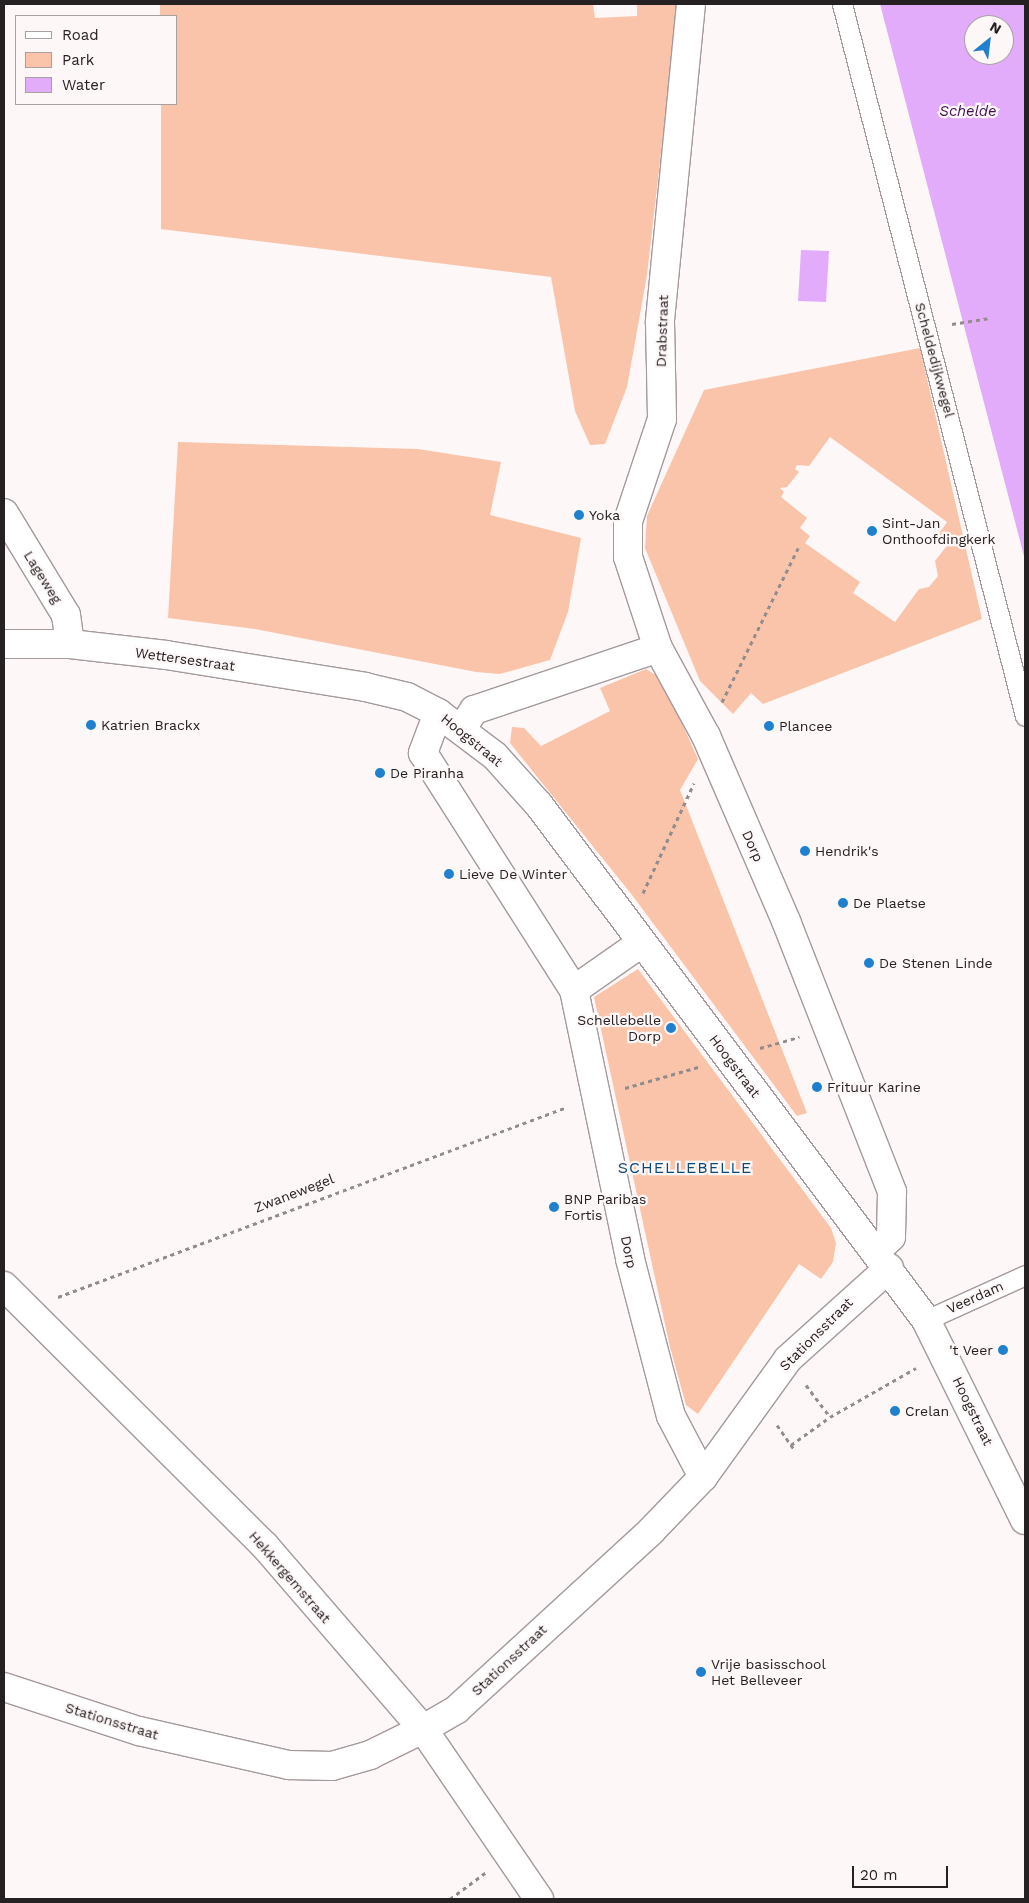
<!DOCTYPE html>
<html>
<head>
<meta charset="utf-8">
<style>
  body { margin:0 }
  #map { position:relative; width:1029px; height:1903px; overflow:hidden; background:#fef7f8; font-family:"Work Sans",sans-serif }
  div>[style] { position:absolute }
  .green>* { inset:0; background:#f9c4aa }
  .water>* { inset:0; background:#e3acfa }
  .path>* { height:3px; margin-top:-1.5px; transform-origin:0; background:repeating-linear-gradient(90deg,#928c8d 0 4px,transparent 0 8px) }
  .roads { filter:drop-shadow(1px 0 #a4999c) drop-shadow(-1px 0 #a4999c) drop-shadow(0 1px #a4999c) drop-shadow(0 -1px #a4999c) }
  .service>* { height:19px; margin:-9.5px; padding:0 9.5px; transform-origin:9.5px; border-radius:9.5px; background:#fff }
  .minor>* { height:28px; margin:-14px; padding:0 14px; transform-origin:14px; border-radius:14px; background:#fff }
  .tertiary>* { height:28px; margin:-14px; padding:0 14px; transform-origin:14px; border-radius:14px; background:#fff }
  .secondary>* { height:28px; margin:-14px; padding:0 14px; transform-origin:14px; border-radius:14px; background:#fff }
  .dots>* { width:14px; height:14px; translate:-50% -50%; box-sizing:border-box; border:2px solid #fef7f8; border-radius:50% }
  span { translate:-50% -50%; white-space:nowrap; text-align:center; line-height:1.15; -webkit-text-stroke:4.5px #fef7f8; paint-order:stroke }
  .street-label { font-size:14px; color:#252122 }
  .poi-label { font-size:14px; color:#252122 }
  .left { translate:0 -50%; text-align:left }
  .right { translate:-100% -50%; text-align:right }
  .water-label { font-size:15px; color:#421054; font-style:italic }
  .quarter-label { font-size:16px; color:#084979; letter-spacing:1px }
  .frame { position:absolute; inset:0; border:5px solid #252122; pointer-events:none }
  .legend { position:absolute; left:15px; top:15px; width:162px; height:90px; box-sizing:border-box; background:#fef7f8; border:1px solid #a7a1a2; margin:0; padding:6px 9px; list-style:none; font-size:15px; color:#252122 }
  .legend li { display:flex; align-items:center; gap:10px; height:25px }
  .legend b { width:25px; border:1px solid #a7a1a2 }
  .north { position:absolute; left:964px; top:15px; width:50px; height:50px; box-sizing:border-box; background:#fef7f8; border:1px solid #a7a1a2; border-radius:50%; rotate:29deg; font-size:14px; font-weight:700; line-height:20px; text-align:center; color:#252122 }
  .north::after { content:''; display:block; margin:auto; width:18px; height:22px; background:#1f81cd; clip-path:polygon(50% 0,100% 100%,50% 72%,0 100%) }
  .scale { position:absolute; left:852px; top:1866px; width:96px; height:22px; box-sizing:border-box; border:2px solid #252122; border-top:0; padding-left:6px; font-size:15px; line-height:18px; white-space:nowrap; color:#252122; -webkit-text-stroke:4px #fef7f8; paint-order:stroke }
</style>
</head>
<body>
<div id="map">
  <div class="green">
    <i style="clip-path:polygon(160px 4px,593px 4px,595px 18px,637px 16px,637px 4px,678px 4px,647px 275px,627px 387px,605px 444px,590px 445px,575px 411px,551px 277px,161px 229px,161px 104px,176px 104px,176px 16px,160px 16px)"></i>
    <i style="clip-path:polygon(evenodd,920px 348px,982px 619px,763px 704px,751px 693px,733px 714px,700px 681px,645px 548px,647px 516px,704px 390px,920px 348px,830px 437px,947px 522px,938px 535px,949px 543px,935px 561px,938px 576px,929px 587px,919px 589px,895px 622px,853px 593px,860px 582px,805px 543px,810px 536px,800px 528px,807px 518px,781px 497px,784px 492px,780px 488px,787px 487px,799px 472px,795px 469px,797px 465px,809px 466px,830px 437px)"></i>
    <i style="clip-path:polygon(178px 442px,418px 449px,501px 462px,490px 515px,581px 538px,568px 612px,550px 660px,500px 674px,476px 672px,255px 629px,168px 618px)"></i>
    <i style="clip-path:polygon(646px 669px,662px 679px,698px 759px,680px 790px,807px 1113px,797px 1116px,632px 895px,510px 743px,512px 727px,524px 728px,541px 746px,610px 711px,600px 688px)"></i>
    <i style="clip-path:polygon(638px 969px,831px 1228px,836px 1243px,833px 1262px,821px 1279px,799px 1264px,698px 1414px,686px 1405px,670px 1347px,594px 997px)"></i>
  </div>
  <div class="water">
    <i style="clip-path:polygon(evenodd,880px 4px,1025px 4px,1025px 560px,880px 4px,974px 25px,1004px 25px,1004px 55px,974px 55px,974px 25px)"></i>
    <i style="clip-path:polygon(801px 250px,829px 251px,826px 302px,798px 301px)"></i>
  </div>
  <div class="path">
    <i style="left:952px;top:324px;width:38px;rotate:-9deg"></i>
    <i style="left:722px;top:702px;width:172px;rotate:-63.7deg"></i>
    <i style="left:643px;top:893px;width:121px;rotate:-65.1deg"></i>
    <i style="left:760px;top:1048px;width:41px;rotate:-15.8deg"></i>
    <i style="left:625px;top:1088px;width:76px;rotate:-16deg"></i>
    <i style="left:58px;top:1297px;width:543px;rotate:-20.47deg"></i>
    <i style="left:806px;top:1385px;width:40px;rotate:53deg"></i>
    <i style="left:830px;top:1417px;width:99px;rotate:-29.7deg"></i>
    <i style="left:777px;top:1425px;width:29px;rotate:55deg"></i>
    <i style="left:791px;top:1445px;width:48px;rotate:-35.7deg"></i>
    <i style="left:450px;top:1899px;width:44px;rotate:-36.6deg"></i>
  </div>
  <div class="roads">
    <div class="service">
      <i style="left:842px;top:4px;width:735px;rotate:75.59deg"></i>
      <i style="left:926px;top:1320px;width:109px;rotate:-24.4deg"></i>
    </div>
    <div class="minor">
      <i style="left:691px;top:4px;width:320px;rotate:95.6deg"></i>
      <i style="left:660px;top:322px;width:97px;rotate:88.8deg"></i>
      <i style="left:662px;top:419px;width:108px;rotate:108.4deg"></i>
      <i style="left:628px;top:521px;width:36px;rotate:90deg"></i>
      <i style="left:628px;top:557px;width:96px;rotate:71.8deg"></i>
      <i style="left:658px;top:648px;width:100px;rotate:61.4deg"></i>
      <i style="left:706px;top:736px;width:202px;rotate:66.6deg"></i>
      <i style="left:786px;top:921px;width:291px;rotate:68.6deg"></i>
      <i style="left:892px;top:1192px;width:45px;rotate:91.3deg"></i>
      <i style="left:891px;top:1237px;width:19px;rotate:137deg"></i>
      <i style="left:4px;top:513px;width:119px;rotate:58.7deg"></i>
      <i style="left:66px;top:615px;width:29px;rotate:82deg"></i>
      <i style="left:438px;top:713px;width:43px;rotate:110.6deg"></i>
      <i style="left:423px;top:753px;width:281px;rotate:57.5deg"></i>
      <i style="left:574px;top:990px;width:275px;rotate:78.2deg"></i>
      <i style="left:630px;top:1259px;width:162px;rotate:75.4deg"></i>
      <i style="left:671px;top:1416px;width:69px;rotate:62.3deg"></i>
      <i style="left:462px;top:728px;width:22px;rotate:-56deg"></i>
      <i style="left:474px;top:710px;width:194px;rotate:-18.6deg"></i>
      <i style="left:574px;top:990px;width:82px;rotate:-35deg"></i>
      <i style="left:4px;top:1286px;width:368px;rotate:44.9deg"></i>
      <i style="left:265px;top:1546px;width:242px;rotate:49.2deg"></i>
      <i style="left:423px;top:1729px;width:206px;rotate:55.7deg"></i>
    </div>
    <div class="tertiary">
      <i style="left:4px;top:1687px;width:142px;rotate:18.1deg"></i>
      <i style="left:139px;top:1731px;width:154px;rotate:12.8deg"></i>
      <i style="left:289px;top:1765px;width:43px;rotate:1.3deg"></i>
      <i style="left:332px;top:1766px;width:40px;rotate:-16deg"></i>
      <i style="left:370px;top:1755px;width:59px;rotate:-26.1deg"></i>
      <i style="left:423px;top:1729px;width:39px;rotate:-30deg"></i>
      <i style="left:457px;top:1709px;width:263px;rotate:-42.5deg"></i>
      <i style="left:651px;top:1531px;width:75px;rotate:-46.1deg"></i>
      <i style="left:703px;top:1477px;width:145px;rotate:-54.2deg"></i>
      <i style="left:788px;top:1359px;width:136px;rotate:-42deg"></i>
    </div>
    <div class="secondary">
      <i style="left:4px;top:644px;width:66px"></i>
      <i style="left:70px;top:644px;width:97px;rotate:6.5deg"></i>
      <i style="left:166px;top:655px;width:202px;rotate:9.1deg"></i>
      <i style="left:365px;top:687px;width:43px;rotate:13.4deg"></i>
      <i style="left:407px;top:697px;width:35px;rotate:27deg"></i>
      <i style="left:438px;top:713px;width:71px;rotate:37deg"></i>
      <i style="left:495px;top:756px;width:66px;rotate:48.1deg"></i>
      <i style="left:539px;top:805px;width:644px;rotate:53.08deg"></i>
      <i style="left:926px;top:1320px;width:223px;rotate:63.7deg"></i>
    </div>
  </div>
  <div class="dots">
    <i style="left:579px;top:515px;background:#1f81cd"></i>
    <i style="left:872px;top:531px;background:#1f81cd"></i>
    <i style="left:91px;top:725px;background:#1f81cd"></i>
    <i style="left:769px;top:726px;background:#1f81cd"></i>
    <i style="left:380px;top:773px;background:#1f81cd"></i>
    <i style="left:805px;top:851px;background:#1f81cd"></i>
    <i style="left:449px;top:874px;background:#1f81cd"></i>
    <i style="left:843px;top:903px;background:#1f81cd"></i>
    <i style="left:869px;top:963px;background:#1f81cd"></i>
    <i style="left:671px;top:1028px;background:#1f81cd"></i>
    <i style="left:817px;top:1087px;background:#1f81cd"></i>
    <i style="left:554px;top:1207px;background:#1f81cd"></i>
    <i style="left:1003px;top:1350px;background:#1f81cd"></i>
    <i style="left:895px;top:1411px;background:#1f81cd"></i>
    <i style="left:701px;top:1672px;background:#1f81cd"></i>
  </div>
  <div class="street-label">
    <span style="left:662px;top:331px;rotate:-88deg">Drabstraat</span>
    <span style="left:935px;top:360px;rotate:75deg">Scheldedijkwegel</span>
    <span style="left:43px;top:577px;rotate:58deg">Lageweg</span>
    <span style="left:185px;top:659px;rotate:8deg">Wettersestraat</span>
    <span style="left:472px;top:740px;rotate:39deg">Hoogstraat</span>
    <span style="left:753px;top:846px;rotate:66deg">Dorp</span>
    <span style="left:735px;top:1066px;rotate:53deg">Hoogstraat</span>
    <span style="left:294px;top:1193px;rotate:-21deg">Zwanewegel</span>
    <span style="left:629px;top:1252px;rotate:78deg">Dorp</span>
    <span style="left:975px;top:1297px;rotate:-24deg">Veerdam</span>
    <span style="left:816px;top:1334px;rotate:-45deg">Stationsstraat</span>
    <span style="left:973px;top:1411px;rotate:64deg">Hoogstraat</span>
    <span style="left:290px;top:1577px;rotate:49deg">Hekkergemstraat</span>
    <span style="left:509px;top:1660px;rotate:-43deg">Stationsstraat</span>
    <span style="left:112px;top:1721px;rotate:17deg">Stationsstraat</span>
  </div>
  <div class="poi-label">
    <span class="left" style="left:589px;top:515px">Yoka</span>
    <span class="left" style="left:882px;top:531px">Sint-Jan<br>Onthoofdingkerk</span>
    <span class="left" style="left:101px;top:725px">Katrien Brackx</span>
    <span class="left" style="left:779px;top:726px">Plancee</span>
    <span class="left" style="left:390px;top:773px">De Piranha</span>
    <span class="left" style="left:815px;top:851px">Hendrik's</span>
    <span class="left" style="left:459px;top:874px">Lieve De Winter</span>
    <span class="left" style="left:853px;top:903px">De Plaetse</span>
    <span class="left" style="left:879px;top:963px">De Stenen Linde</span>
    <span class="right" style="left:661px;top:1028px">Schellebelle<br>Dorp</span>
    <span class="left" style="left:827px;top:1087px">Frituur Karine</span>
    <span class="left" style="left:564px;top:1207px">BNP Paribas<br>Fortis</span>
    <span class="right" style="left:993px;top:1350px">'t Veer</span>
    <span class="left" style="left:905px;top:1411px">Crelan</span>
    <span class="left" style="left:711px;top:1672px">Vrije basisschool<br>Het Belleveer</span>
  </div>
  <div class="water-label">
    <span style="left:968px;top:112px">Schelde</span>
  </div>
  <div class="quarter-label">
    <span style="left:685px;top:1168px">SCHELLEBELLE</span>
  </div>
  <div class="frame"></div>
  <ul class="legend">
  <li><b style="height:6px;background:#fff"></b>Road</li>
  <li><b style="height:14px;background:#f9c4aa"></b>Park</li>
  <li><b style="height:14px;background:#e3acfa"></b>Water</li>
  </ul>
  <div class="north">N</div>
  <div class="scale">20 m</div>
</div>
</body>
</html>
